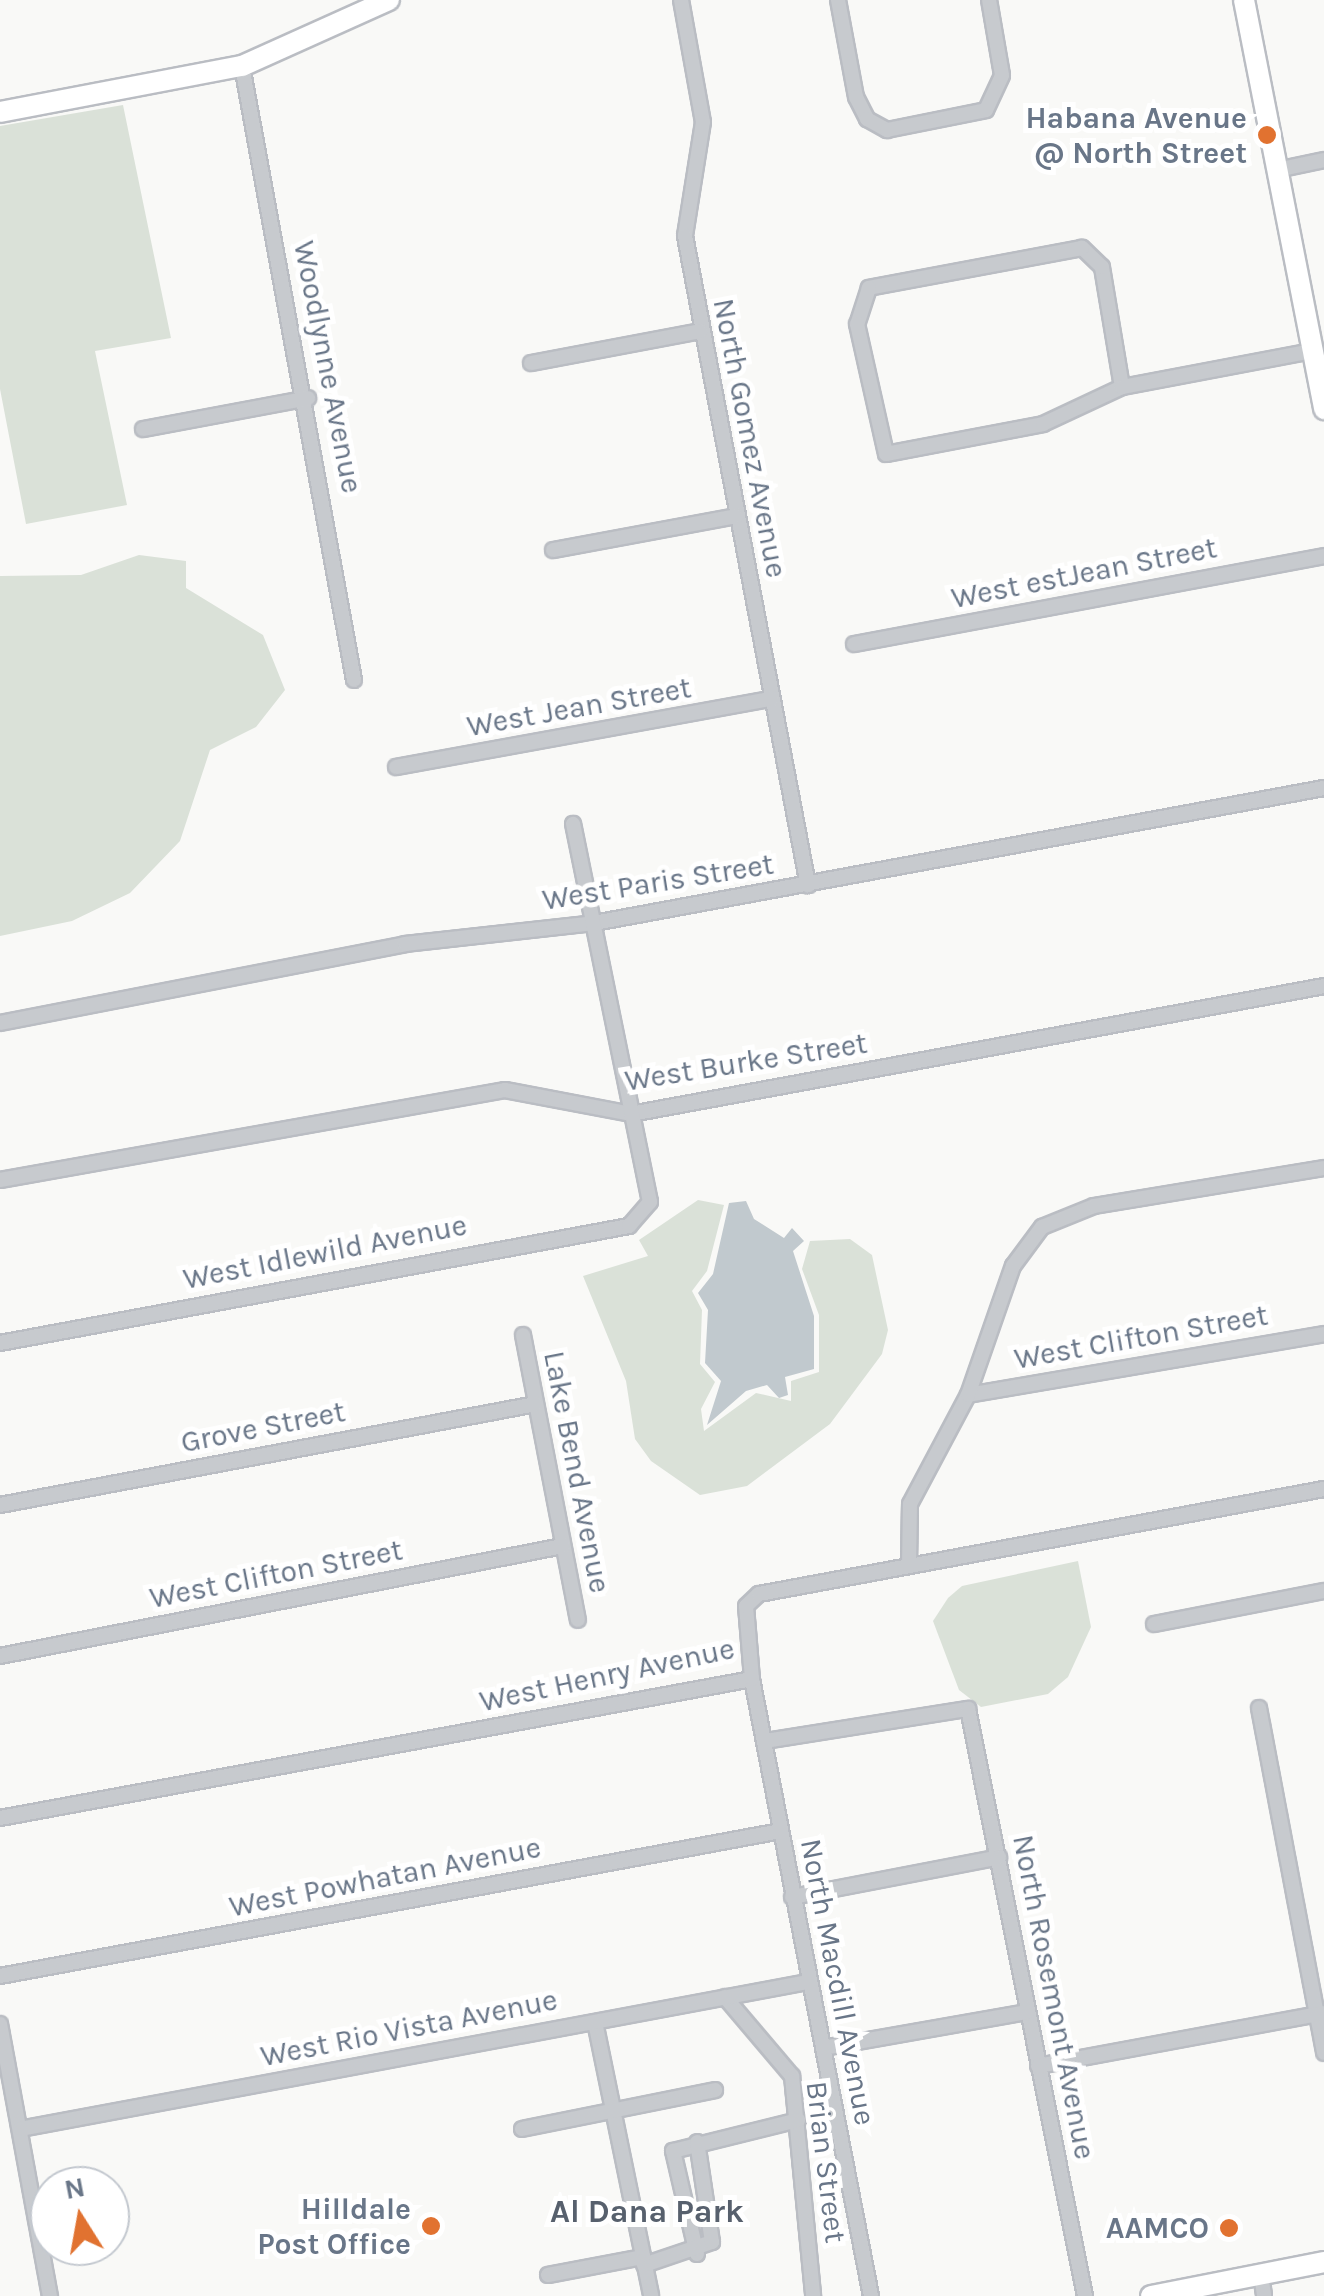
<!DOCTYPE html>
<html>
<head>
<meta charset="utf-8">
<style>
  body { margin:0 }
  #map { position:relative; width:1324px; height:2296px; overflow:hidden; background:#f9f9f7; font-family:Karla,sans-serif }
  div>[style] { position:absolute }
  .green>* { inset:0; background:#dae1d8 }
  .water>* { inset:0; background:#c1c9ce }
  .roads { filter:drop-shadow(2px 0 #babdc3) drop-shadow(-2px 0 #babdc3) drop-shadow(0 2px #babdc3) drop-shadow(0 -2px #babdc3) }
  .street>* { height:14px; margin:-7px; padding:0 7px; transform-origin:7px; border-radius:7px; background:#c7cace }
  .secondary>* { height:20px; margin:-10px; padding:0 10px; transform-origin:10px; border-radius:10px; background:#fff }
  .primary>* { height:20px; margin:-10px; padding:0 10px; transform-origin:10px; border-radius:10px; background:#fff }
  .dots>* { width:28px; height:28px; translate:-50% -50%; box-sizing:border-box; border:5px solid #fff; border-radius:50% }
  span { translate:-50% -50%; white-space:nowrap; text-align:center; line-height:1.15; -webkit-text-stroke:10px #fff; paint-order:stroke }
  .poi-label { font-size:30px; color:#697688; font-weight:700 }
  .right { translate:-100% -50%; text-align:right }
  .street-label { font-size:30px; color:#697688 }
  .neighbourhood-label { font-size:32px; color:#57606d; font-weight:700 }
  .north { position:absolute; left:30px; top:2166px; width:100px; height:100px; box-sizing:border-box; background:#fff; border:2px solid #c3c8cf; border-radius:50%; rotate:349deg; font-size:28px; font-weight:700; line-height:40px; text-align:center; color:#697688 }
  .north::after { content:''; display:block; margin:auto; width:35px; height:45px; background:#e17230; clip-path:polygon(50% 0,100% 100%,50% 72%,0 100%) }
</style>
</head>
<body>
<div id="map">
  <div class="green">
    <i style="clip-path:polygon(123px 105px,171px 338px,95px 351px,127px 505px,26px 524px,0 389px,0 126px)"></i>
    <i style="clip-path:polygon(139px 555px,186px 561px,186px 588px,263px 635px,285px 690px,256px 727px,210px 750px,180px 841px,130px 893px,72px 921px,0 936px,0 576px,81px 575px)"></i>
    <i style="clip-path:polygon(698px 1200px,724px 1205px,707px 1271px,692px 1291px,702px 1310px,700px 1364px,715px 1382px,701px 1409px,704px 1431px,756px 1393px,791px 1401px,791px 1381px,819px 1372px,819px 1315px,802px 1269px,810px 1241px,850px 1239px,872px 1255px,888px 1330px,882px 1354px,830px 1424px,747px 1486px,700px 1495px,651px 1461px,635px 1439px,626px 1381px,583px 1276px,648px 1256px,639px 1240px)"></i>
    <i style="clip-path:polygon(1078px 1561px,1091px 1627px,1068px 1677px,1048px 1694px,981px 1707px,959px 1690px,933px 1621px,948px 1598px,962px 1586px)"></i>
  </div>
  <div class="water">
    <i style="clip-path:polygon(746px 1201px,754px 1219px,784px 1238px,792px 1228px,804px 1241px,793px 1251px,814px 1316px,814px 1369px,785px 1377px,788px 1395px,779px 1398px,767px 1385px,746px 1391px,707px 1425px,721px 1381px,705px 1363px,708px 1310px,698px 1293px,713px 1274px,729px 1203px)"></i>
  </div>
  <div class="roads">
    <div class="street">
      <i style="left:681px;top:0;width:124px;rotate:79.8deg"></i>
      <i style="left:703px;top:122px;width:115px;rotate:99deg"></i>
      <i style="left:685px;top:236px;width:661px;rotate:79.27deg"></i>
      <i style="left:838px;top:0;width:99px;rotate:79.5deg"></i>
      <i style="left:856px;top:97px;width:25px;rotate:63deg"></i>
      <i style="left:867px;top:119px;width:23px;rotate:29deg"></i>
      <i style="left:887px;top:130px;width:101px;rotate:-11.4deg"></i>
      <i style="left:986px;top:110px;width:38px;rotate:-65deg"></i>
      <i style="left:1002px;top:75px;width:76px;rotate:-99.8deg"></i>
      <i style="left:242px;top:66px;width:624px;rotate:79.66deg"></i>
      <i style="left:1277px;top:170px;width:48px;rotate:-12deg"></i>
      <i style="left:531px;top:363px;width:172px;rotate:-10.7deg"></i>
      <i style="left:1122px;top:387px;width:122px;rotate:-99.5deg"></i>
      <i style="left:1102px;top:267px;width:28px;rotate:-136deg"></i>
      <i style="left:1082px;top:248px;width:217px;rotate:169.4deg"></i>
      <i style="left:869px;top:288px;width:38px;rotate:108deg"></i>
      <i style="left:857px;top:324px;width:133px;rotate:77.4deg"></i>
      <i style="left:886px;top:454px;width:160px;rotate:-10.8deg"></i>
      <i style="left:1043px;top:424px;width:87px;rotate:-25.1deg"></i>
      <i style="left:1122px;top:387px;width:194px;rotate:-10.7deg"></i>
      <i style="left:143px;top:429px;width:168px;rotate:-10.6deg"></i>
      <i style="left:553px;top:550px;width:186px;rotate:-10.5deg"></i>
      <i style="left:854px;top:644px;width:478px;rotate:-10.6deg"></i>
      <i style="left:396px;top:767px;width:382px;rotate:-10.3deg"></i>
      <i style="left:0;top:1023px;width:413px;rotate:-11deg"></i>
      <i style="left:405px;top:944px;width:190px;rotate:-6.3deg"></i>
      <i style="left:594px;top:923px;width:742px;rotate:-10.48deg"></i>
      <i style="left:0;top:1180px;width:513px;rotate:-10.11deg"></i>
      <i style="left:505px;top:1090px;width:128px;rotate:10.8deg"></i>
      <i style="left:631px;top:1114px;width:705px;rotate:-10.46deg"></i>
      <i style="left:523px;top:1335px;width:290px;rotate:79.1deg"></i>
      <i style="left:0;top:1343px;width:640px;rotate:-10.54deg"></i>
      <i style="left:629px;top:1226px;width:32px;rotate:-49deg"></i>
      <i style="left:650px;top:1202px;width:386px;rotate:-101.5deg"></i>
      <i style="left:968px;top:1395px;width:361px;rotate:-9.7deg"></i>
      <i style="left:0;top:1505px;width:545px;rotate:-10.67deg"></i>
      <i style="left:909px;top:1566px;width:62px;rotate:-89.1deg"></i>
      <i style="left:910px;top:1504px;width:123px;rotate:-62deg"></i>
      <i style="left:968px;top:1395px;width:137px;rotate:-70.8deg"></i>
      <i style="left:1013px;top:1266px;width:49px;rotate:-53.4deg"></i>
      <i style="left:1042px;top:1227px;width:56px;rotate:-22deg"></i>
      <i style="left:1094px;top:1206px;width:233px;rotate:-9.4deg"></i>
      <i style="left:1154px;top:1624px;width:173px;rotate:-11deg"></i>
      <i style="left:0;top:1656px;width:574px;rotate:-11.06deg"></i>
      <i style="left:1259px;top:1708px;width:351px;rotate:79.3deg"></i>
      <i style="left:765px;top:1741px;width:206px;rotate:-9deg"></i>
      <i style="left:968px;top:1709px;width:599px;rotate:78.73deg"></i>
      <i style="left:0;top:1818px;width:765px;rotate:-10.47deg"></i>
      <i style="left:792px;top:1897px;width:211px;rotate:-10.9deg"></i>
      <i style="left:0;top:1976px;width:794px;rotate:-10.52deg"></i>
      <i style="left:725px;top:1997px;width:104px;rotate:49.7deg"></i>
      <i style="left:792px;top:2076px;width:221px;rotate:84.5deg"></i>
      <i style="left:595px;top:2022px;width:280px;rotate:78.4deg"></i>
      <i style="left:0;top:2024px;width:277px;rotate:79.6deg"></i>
      <i style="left:823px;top:2048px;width:208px;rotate:-10deg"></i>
      <i style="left:1038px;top:2066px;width:290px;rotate:-10.5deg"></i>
      <i style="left:20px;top:2129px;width:802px;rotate:-10.57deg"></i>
      <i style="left:522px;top:2129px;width:197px;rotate:-11.4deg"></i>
      <i style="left:697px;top:2254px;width:106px;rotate:-103.1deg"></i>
      <i style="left:673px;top:2151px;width:129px;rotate:-13.9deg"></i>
      <i style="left:644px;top:2265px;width:72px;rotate:-18.7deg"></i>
      <i style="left:712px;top:2242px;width:101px;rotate:-98.5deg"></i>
      <i style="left:1261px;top:2274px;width:22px;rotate:82deg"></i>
      <i style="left:548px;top:2275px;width:97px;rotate:-10.7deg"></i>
      <i style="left:871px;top:2296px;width:628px;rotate:-100.92deg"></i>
      <i style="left:752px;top:1679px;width:73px;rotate:-94.7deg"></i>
      <i style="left:746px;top:1606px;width:18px;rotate:-43deg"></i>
      <i style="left:759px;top:1594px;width:575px;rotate:-10.53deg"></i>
    </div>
    <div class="secondary">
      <i style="left:1244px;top:0;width:417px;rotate:78.9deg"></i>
      <i style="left:0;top:112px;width:246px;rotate:-10.8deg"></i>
      <i style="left:242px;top:66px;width:161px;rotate:-24.2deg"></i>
    </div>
    <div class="primary">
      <i style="left:1151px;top:2296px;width:176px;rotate:-11.1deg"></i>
    </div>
  </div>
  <div class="dots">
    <i style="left:1267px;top:135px;background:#e17230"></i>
    <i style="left:431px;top:2226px;background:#e17230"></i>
    <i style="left:1229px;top:2228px;background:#e17230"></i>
  </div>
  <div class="poi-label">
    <span class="right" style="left:1247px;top:135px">Habana Avenue<br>@ North Street</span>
    <span class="right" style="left:411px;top:2226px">Hilldale<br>Post Office</span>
    <span class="right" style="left:1209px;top:2228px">AAMCO</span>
  </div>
  <div class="street-label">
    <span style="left:328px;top:367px;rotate:79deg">Woodlynne Avenue</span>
    <span style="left:750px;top:438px;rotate:79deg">North Gomez Avenue</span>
    <span style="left:1084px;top:573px;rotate:-11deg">West estJean Street</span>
    <span style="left:579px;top:707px;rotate:-10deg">West Jean Street</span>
    <span style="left:658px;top:882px;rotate:-9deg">West Paris Street</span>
    <span style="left:746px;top:1062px;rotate:-9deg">West Burke Street</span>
    <span style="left:325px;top:1252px;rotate:-11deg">West Idlewild Avenue</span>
    <span style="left:1141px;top:1337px;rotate:-10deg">West Clifton Street</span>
    <span style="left:263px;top:1427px;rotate:-11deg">Grove Street</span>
    <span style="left:577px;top:1472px;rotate:79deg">Lake Bend Avenue</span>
    <span style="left:276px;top:1574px;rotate:-11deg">West Clifton Street</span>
    <span style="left:607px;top:1675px;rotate:-12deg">West Henry Avenue</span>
    <span style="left:385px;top:1877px;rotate:-11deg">West Powhatan Avenue</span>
    <span style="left:838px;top:1982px;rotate:79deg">North Macdill Avenue</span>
    <span style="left:1054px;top:1997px;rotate:79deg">North Rosemont Avenue</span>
    <span style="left:409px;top:2028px;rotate:-11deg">West Rio Vista Avenue</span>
    <span style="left:826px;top:2162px;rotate:83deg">Brian Street</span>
  </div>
  <div class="neighbourhood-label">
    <span style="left:647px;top:2212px">Al Dana Park</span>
  </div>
  <div class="north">N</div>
</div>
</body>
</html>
